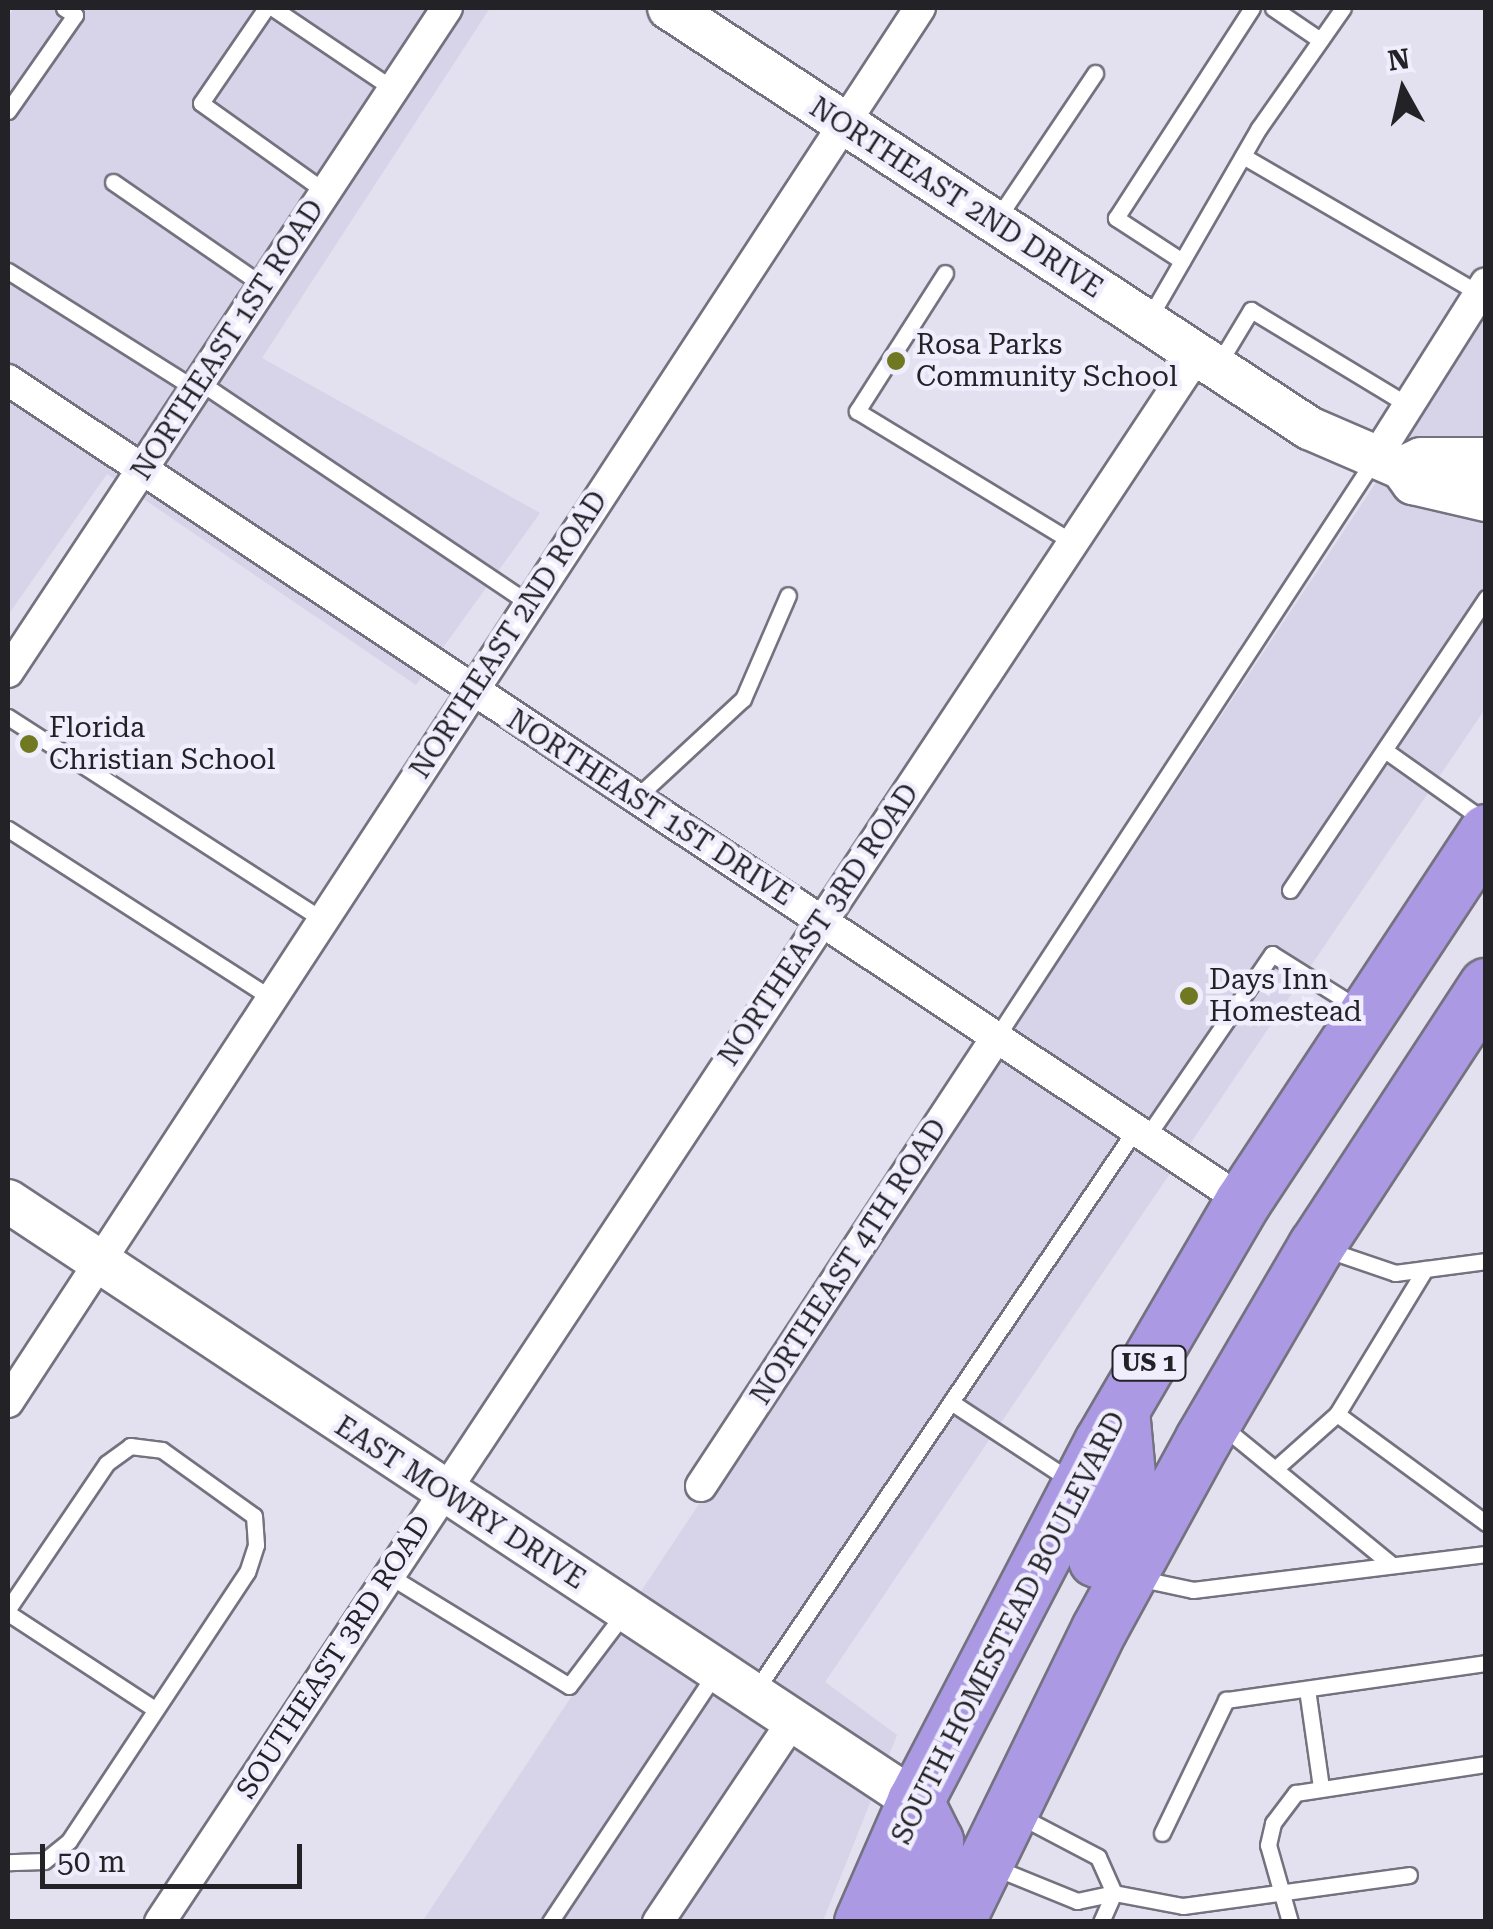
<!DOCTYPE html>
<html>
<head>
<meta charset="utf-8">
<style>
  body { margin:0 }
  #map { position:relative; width:1493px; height:1929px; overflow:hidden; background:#e3e0ef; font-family:"Roboto Serif",serif }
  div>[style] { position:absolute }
  .built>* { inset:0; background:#d7d3e8 }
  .roads { filter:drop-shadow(2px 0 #74727f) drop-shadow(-2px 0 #74727f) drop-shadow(0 2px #74727f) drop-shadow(0 -2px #74727f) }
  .lane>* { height:15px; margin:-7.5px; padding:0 7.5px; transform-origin:7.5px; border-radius:7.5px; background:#fff }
  .street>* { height:30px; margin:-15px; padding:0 15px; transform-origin:15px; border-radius:15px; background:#fff }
  .secondary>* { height:42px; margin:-21px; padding:0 21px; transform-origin:21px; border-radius:21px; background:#fff }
  .highway>* { height:55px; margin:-27.5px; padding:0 27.5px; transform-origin:27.5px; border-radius:27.5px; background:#ab99e4 }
  .dots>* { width:28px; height:28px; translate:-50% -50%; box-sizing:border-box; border:5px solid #f0eefc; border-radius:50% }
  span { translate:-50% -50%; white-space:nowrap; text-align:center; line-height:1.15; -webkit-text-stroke:9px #f0eefc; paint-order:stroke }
  .shield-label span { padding:2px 8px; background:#f0eefc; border:2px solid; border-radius:8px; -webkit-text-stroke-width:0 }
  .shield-label { font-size:25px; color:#232227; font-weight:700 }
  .street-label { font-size:28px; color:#232227 }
  .poi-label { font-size:28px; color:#232227 }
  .left { translate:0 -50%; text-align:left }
  .frame { position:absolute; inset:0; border:10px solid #232227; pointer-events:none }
  .north { position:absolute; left:1353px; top:40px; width:100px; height:100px; -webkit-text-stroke:8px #f0eefc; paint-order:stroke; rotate:352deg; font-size:28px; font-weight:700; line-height:40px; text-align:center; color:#232227 }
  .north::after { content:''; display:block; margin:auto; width:35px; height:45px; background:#232227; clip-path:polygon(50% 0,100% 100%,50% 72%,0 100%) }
  .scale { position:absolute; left:40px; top:1844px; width:262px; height:45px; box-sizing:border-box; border:5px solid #232227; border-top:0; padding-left:12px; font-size:30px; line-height:35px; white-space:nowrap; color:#232227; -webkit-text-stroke:8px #f0eefc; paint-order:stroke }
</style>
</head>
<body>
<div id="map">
  <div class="built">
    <i style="clip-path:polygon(14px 8px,490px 8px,262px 358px,540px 513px,416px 685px,107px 474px,8px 615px,8px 17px)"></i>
    <i style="clip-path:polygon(1485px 318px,1485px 709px,825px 1682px,897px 1735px,823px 1921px,422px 1922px)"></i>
  </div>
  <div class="roads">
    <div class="lane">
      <i style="left:266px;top:8px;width:115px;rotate:124.4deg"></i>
      <i style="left:201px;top:103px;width:153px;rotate:35.5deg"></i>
      <i style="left:273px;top:8px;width:145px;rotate:34deg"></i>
      <i style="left:1273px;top:8px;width:57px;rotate:34.2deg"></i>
      <i style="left:8px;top:111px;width:117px;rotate:-55.1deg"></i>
      <i style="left:75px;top:15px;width:13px;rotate:-148deg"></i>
      <i style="left:1243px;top:156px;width:272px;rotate:30.2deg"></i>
      <i style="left:113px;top:182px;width:183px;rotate:34.6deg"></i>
      <i style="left:997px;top:219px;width:176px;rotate:-56.1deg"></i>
      <i style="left:1182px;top:261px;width:79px;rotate:-146.9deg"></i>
      <i style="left:1116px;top:218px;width:250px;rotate:-57.1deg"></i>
      <i style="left:8px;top:271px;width:223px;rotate:32.2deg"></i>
      <i style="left:945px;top:273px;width:164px;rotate:122.5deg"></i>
      <i style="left:857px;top:411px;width:254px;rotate:31.3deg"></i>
      <i style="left:1148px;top:320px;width:222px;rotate:-60deg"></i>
      <i style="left:1259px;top:128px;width:146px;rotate:-55deg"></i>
      <i style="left:1219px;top:363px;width:62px;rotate:-58.9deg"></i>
      <i style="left:1251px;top:310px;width:181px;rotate:31.2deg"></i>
      <i style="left:201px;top:383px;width:395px;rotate:33.9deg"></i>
      <i style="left:8px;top:717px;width:376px;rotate:32.8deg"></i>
      <i style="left:1386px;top:751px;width:121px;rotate:35.3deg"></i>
      <i style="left:637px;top:797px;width:144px;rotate:-42.8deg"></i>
      <i style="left:743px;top:699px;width:113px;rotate:-66.6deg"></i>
      <i style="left:8px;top:829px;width:316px;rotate:32.7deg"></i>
      <i style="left:1290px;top:890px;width:352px;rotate:-56.1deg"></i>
      <i style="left:996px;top:1038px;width:691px;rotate:-56.82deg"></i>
      <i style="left:1146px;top:1138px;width:223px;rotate:-55.6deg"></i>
      <i style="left:1272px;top:954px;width:105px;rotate:32.2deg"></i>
      <i style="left:1325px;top:1249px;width:74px;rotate:18.9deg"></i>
      <i style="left:1395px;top:1273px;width:92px;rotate:-7.5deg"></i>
      <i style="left:951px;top:1402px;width:146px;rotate:33.3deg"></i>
      <i style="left:1337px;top:1414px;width:170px;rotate:-58.7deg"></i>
      <i style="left:1221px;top:1425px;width:220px;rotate:39.3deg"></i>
      <i style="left:1275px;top:1469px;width:83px;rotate:-41.6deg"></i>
      <i style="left:1337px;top:1414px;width:185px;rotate:36.2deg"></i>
      <i style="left:388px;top:1575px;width:212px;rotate:31.5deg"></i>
      <i style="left:569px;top:1686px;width:93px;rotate:-52.9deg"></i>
      <i style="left:1137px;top:1578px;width:57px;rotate:12.1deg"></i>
      <i style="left:1193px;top:1590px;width:295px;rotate:-7deg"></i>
      <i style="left:8px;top:1609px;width:176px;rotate:-55.9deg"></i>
      <i style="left:107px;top:1463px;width:29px;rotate:-36deg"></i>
      <i style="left:130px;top:1446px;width:32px;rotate:7deg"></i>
      <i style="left:162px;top:1450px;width:113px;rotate:35.7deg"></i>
      <i style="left:254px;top:1516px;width:29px;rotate:86deg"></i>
      <i style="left:256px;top:1545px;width:28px;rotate:108deg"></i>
      <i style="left:247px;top:1572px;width:323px;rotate:123.5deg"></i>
      <i style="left:69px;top:1841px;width:32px;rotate:141deg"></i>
      <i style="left:44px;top:1861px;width:36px;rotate:178deg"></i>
      <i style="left:8px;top:1613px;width:173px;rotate:33.2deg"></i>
      <i style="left:1307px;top:1689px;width:99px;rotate:81.9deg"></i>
      <i style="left:756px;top:1690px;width:676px;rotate:-55.91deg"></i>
      <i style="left:1162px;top:1833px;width:148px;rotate:-64.3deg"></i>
      <i style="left:1226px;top:1700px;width:263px;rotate:-8.1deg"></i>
      <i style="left:991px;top:1866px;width:93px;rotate:22.1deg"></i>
      <i style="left:1077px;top:1901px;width:38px;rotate:-12deg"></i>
      <i style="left:1114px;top:1893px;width:39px;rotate:-114deg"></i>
      <i style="left:1098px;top:1857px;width:93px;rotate:-152.3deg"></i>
      <i style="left:550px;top:1922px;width:300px;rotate:-56.4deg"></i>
      <i style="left:1101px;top:1922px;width:32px;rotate:-66deg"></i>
      <i style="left:1114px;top:1893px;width:70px;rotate:10.7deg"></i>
      <i style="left:1183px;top:1906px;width:228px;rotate:-7.8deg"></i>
      <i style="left:1290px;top:1922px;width:80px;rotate:-105.9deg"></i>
      <i style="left:1268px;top:1845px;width:23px;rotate:-77deg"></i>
      <i style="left:1273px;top:1823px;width:38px;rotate:-53deg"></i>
      <i style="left:1296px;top:1793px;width:192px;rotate:-8.7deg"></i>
    </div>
    <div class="street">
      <i style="left:8px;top:380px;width:1483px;rotate:33.62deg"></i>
      <i style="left:1374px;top:460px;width:209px;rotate:-57.7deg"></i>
      <i style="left:8px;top:672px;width:796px;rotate:-56.53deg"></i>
      <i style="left:8px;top:1402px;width:1666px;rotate:-56.81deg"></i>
      <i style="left:701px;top:1486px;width:536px;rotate:-56.64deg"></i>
      <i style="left:160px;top:1922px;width:1875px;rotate:-56.5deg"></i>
      <i style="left:658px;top:1922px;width:241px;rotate:-56.2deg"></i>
    </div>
    <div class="secondary">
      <i style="left:669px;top:8px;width:766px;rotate:33.27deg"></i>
      <i style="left:1309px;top:428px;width:101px;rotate:23.3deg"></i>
      <i style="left:1402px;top:468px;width:19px;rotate:54deg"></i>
      <i style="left:1413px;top:483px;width:75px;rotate:13.1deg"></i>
      <i style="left:1402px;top:468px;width:21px;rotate:-25deg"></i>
      <i style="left:1421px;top:459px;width:65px"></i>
      <i style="left:8px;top:1201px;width:1087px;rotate:33.49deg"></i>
    </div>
    <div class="highway">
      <i style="left:1096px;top:1559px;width:71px;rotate:-62.4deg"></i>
      <i style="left:1129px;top:1496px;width:86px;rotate:-95.3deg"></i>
      <i style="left:862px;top:1922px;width:132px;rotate:-66.3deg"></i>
      <i style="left:915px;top:1801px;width:405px;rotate:-62.5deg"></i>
      <i style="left:1102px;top:1442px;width:279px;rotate:-59.7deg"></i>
      <i style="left:1243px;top:1201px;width:442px;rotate:-56.6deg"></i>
      <i style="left:914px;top:1922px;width:53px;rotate:-69.2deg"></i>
      <i style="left:933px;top:1872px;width:31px;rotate:-86deg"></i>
      <i style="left:935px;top:1841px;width:45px;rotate:-116.6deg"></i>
      <i style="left:956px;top:1922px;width:326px;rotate:-64deg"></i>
      <i style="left:1099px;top:1629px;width:217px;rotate:-61.3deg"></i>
      <i style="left:1203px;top:1439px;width:224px;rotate:-59.7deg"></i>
      <i style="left:1316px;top:1246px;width:311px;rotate:-56.8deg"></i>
    </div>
  </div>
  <div class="dots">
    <i style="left:896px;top:361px;background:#707822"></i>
    <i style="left:29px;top:744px;background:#707822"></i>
    <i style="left:1189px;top:996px;background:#707822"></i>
  </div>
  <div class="shield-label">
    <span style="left:1149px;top:1363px">US 1</span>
  </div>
  <div class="street-label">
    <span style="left:956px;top:198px;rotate:33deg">NORTHEAST 2ND DRIVE</span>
    <span style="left:228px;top:340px;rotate:-57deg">NORTHEAST 1ST ROAD</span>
    <span style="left:509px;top:635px;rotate:-57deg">NORTHEAST 2ND ROAD</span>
    <span style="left:650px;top:808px;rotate:33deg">NORTHEAST 1ST DRIVE</span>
    <span style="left:819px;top:925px;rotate:-56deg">NORTHEAST 3RD ROAD</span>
    <span style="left:849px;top:1262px;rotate:-57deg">NORTHEAST 4TH ROAD</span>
    <span style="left:460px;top:1503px;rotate:33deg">EAST MOWRY DRIVE</span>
    <span style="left:1009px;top:1628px;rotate:-63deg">SOUTH HOMESTEAD BOULEVARD</span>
    <span style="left:334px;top:1657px;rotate:-57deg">SOUTHEAST 3RD ROAD</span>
  </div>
  <div class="poi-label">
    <span class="left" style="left:916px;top:361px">Rosa Parks<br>Community School</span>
    <span class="left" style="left:49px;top:744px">Florida<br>Christian School</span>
    <span class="left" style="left:1209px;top:996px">Days Inn<br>Homestead</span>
  </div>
  <div class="frame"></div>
  <div class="north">N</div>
  <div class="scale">50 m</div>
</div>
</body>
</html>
